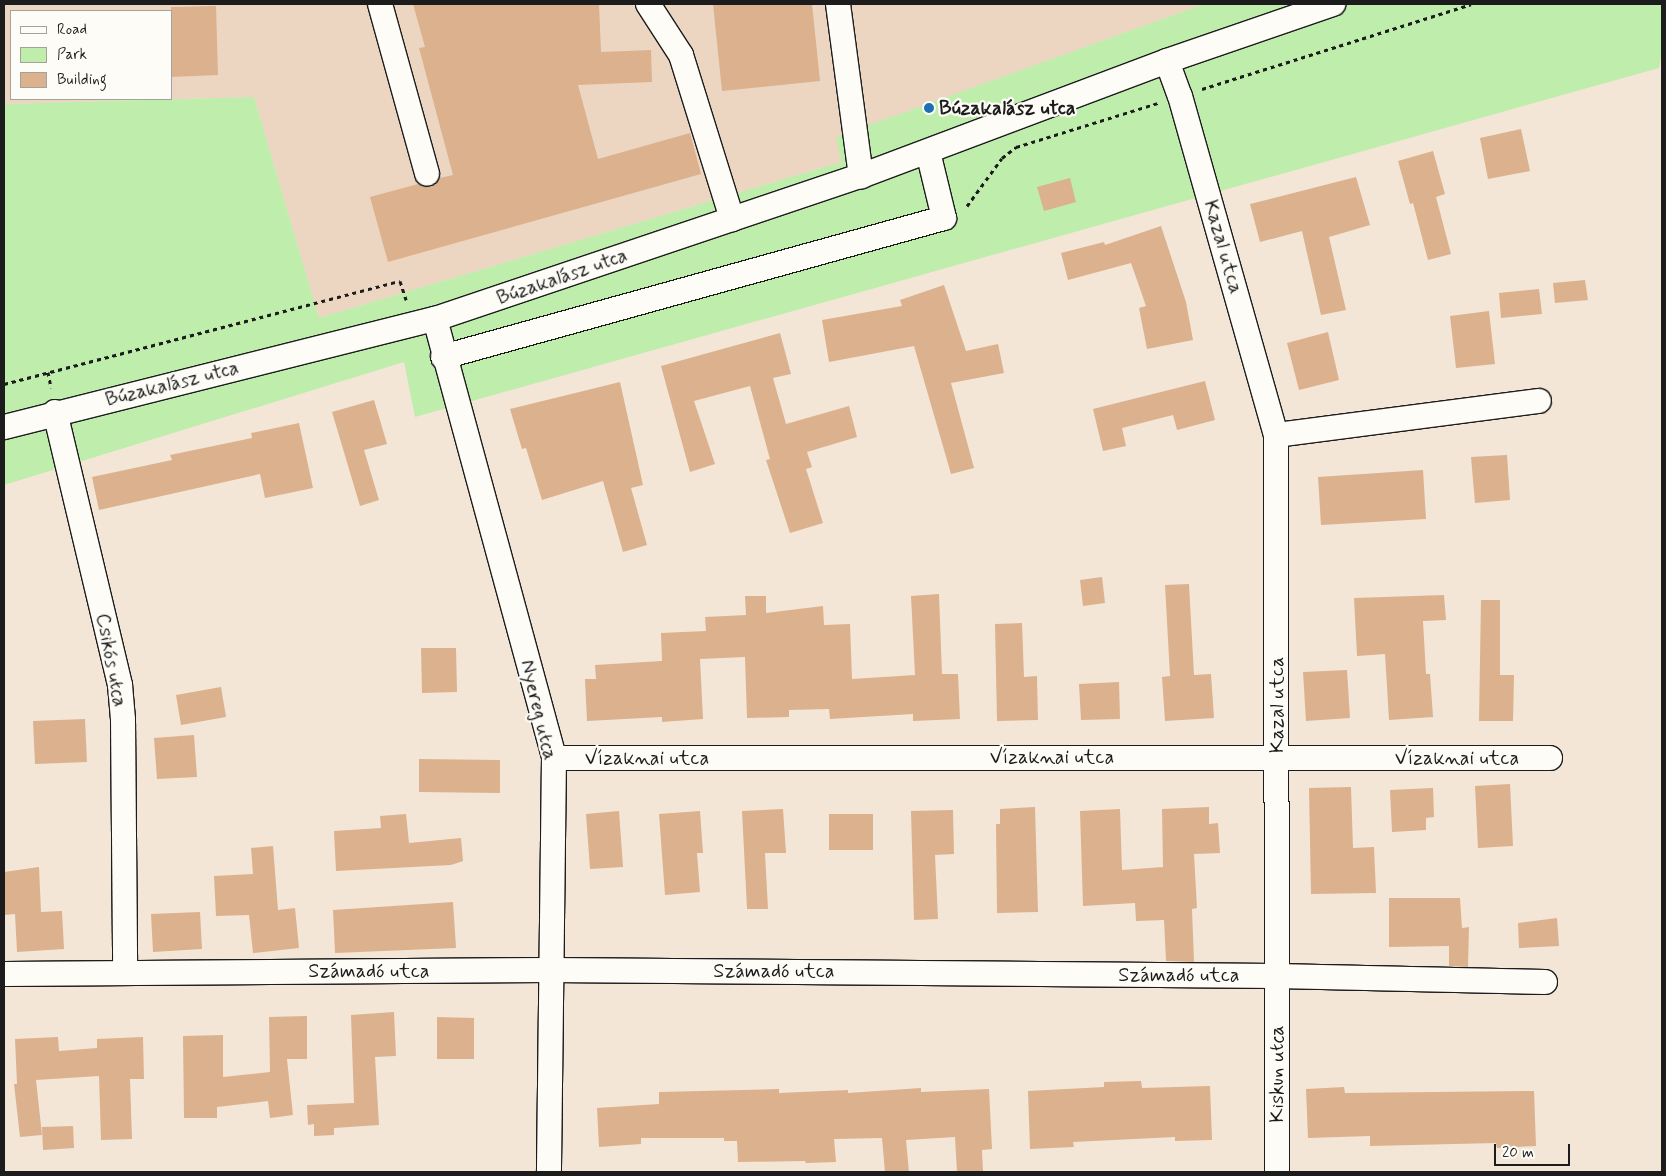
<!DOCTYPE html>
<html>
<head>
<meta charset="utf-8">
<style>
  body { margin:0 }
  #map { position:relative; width:1666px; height:1176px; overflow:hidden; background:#f3e6d7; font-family:Mynerve,sans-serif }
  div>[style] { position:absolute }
  .built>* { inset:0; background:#ecd6c1 }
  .green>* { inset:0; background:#beedac }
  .building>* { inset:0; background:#dcb18d }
  .path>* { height:3px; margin-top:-1.5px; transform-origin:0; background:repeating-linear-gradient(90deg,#1c1c1c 0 4px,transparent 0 8px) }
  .roads { filter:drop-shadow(1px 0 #1c1c1c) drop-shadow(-1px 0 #1c1c1c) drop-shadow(0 1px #1c1c1c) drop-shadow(0 -1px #1c1c1c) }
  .minor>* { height:24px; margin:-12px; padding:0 12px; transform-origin:12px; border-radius:12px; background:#fdfcf7 }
  .dots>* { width:14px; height:14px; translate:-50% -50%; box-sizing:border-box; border:2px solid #fdfcf7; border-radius:50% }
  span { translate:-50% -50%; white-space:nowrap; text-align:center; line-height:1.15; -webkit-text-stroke:4.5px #fdfcf7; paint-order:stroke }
  .poi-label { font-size:20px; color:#1c1c1c; font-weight:700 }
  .left { translate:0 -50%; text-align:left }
  .street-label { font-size:20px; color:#1c1c1c }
  .frame { position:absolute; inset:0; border:5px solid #1c1c1c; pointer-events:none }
  .legend { position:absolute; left:10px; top:10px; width:162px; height:90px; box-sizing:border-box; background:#fdfcf7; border:1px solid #a3a29f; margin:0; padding:6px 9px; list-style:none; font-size:15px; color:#1c1c1c }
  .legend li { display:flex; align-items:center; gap:10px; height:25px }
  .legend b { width:25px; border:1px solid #a3a29f }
  .scale { position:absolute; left:1494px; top:1144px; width:76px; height:22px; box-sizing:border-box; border:2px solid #1c1c1c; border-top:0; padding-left:6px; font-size:15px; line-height:18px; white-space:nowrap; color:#1c1c1c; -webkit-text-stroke:4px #fdfcf7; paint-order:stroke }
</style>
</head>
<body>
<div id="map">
  <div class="built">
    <i style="clip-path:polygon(evenodd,4px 4px,1204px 4px,837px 137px,841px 162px,319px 318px,254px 97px,4px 104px,4px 4px,11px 11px,171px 11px,171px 99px,11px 99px,11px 11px)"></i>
  </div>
  <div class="green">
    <i style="clip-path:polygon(1204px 4px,1662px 4px,1662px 52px,1659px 68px,415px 417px,404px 362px,4px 485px,4px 104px,254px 97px,319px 318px,841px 162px,836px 137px)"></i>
  </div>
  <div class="building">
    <i style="clip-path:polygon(413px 4px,599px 4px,601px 52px,651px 50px,652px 82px,578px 85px,598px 159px,690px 133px,701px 174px,388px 262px,370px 197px,418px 184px,430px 187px,440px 178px,453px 175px,419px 48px,425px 47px)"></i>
    <i style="clip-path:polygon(713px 4px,812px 4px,820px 81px,722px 91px)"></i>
    <i style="clip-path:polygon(216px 6px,218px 75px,171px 77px,171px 7px)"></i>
    <i style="clip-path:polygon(1521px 129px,1530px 171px,1488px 179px,1480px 138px)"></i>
    <i style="clip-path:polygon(1433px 151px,1445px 194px,1436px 197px,1451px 254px,1428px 260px,1413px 203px,1410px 204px,1398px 161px)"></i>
    <i style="clip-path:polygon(1356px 177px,1370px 225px,1329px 237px,1346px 310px,1321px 315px,1302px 231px,1260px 242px,1250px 204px)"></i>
    <i style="clip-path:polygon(1070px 178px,1076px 202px,1044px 211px,1037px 187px)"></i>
    <i style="clip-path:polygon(1161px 226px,1186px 302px,1193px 340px,1147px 349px,1139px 308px,1146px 306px,1131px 263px,1068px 280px,1061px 253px,1104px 242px,1105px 245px)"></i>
    <i style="clip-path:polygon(1585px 280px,1588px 300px,1555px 303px,1553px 283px)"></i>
    <i style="clip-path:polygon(944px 285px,966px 351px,998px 344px,1004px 373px,951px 383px,974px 468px,951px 474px,914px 346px,829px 362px,822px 320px,902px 306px,900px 300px)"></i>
    <i style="clip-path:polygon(1539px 289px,1542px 314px,1501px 318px,1499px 293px)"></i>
    <i style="clip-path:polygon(1489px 311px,1495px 364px,1456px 368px,1450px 316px)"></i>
    <i style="clip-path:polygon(1328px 332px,1339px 380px,1299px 390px,1287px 343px)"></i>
    <i style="clip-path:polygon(780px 333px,791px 374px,773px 378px,786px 424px,849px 406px,857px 437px,807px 452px,812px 467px,806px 469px,823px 523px,790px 533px,766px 460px,770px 459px,750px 386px,694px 401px,715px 464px,690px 472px,661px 366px)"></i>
    <i style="clip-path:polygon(1205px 381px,1215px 420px,1177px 430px,1173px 415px,1122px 428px,1126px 446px,1103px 451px,1093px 409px)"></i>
    <i style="clip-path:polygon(620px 382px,643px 485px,631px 488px,647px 545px,623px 552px,603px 481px,542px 500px,526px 448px,522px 449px,510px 409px)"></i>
    <i style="clip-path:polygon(374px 400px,387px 444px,364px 450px,379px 500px,360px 506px,332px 412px)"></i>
    <i style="clip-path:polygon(299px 423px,313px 488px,265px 498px,260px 474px,99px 510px,92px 477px,172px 460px,170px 455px,252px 438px,251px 433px)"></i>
    <i style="clip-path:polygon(1507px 455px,1510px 500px,1475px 503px,1471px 457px)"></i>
    <i style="clip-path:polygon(1423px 470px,1426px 519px,1321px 525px,1318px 477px)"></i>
    <i style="clip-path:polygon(1102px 577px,1105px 603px,1083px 606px,1080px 580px)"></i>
    <i style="clip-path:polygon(1189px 584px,1194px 675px,1211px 674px,1214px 718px,1165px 721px,1162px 677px,1170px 676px,1165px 585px)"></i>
    <i style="clip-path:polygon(939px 594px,942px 674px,958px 674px,960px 719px,913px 721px,913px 714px,830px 719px,829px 709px,789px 710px,789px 717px,747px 718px,745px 657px,700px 659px,703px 719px,662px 722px,662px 717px,587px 721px,585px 679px,596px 679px,595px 665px,662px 661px,661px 633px,706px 631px,705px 617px,746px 615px,745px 596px,766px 596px,766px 613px,823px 606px,824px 625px,850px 624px,852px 679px,915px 675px,911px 596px)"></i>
    <i style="clip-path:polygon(1444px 595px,1446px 620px,1423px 621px,1426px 674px,1430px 674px,1433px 717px,1389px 720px,1385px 654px,1357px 656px,1354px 598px)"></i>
    <i style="clip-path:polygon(1481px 600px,1500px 600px,1500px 675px,1514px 675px,1513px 721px,1479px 721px)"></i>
    <i style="clip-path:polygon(1022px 623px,1024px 677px,1037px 676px,1038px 720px,997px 721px,995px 624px)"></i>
    <i style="clip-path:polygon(421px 648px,456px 648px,457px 692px,422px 693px)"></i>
    <i style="clip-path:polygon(1347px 670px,1350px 718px,1306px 721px,1303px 672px)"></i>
    <i style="clip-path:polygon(1119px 682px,1120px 719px,1081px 720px,1079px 684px)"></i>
    <i style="clip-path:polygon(221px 687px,226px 717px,181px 725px,176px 695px)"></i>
    <i style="clip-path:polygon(85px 719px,87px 762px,35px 764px,33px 721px)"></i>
    <i style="clip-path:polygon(194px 735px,197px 777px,157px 779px,154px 738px)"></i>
    <i style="clip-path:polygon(419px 759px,500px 760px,500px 793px,419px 792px)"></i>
    <i style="clip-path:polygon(1510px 784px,1513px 846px,1478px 848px,1475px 786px)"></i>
    <i style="clip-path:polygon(1351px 787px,1353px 848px,1374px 847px,1376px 893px,1311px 894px,1309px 788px)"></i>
    <i style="clip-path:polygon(1433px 788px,1434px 817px,1426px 818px,1426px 830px,1392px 832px,1390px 790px)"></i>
    <i style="clip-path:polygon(1035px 807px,1038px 912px,997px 913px,996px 824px,1000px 824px,1000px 809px)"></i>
    <i style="clip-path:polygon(1209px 807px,1209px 824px,1218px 823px,1220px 853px,1194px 854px,1197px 908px,1192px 909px,1194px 962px,1166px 961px,1164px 920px,1136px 921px,1135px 903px,1083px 906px,1080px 811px,1120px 809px,1122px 870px,1163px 867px,1162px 809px)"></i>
    <i style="clip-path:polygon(783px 809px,786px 853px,765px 853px,768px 909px,747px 909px,742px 811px)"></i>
    <i style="clip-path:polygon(953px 810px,954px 854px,935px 855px,938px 919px,914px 920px,911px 811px)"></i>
    <i style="clip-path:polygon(619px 811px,623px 867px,590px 869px,586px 814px)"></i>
    <i style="clip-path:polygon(700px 811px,703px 853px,697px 853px,700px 892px,665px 895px,659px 814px)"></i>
    <i style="clip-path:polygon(406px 814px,409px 843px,461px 838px,463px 861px,451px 865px,336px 871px,334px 831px,381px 828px,380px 816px)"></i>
    <i style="clip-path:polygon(829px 814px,873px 814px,873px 850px,829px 850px)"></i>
    <i style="clip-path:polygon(273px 846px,278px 910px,295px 908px,299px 948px,253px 953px,249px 915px,216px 916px,214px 876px,253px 874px,251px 848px)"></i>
    <i style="clip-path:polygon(39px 867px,41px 912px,62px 911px,64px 949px,17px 952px,15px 914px,4px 915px,4px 872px)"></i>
    <i style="clip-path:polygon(1389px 898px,1460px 898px,1462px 928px,1469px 927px,1468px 967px,1449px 966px,1449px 946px,1389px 947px)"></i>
    <i style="clip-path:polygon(453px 902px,456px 948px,335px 953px,333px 910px)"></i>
    <i style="clip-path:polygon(200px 912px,202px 949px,153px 952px,151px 914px)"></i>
    <i style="clip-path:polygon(1557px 918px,1559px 946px,1519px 948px,1518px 923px)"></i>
    <i style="clip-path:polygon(394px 1012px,396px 1056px,375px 1057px,379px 1125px,334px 1128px,334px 1135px,314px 1136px,314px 1124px,308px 1125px,307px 1105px,354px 1103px,351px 1015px)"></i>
    <i style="clip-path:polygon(307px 1016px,307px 1059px,287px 1059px,293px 1115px,270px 1118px,268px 1101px,217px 1107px,217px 1118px,184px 1118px,183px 1036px,223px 1035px,223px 1077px,270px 1072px,269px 1017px)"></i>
    <i style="clip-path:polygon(437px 1017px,474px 1018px,474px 1059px,437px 1059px)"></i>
    <i style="clip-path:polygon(58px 1037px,59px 1051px,97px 1048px,97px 1039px,143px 1037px,144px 1079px,130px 1079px,132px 1139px,101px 1140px,99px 1076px,36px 1080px,42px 1135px,20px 1137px,14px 1084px,17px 1084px,15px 1039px)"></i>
    <i style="clip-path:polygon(1141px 1081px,1142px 1088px,1210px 1086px,1212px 1140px,1175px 1141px,1175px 1137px,1073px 1142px,1074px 1147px,1030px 1149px,1028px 1091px,1104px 1087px,1104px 1082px)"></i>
    <i style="clip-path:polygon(1344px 1087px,1345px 1093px,1534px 1091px,1536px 1146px,1497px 1148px,1496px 1143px,1370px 1146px,1370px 1136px,1308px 1138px,1306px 1089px)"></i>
    <i style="clip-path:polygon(921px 1088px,921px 1092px,989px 1089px,992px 1149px,982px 1150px,983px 1172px,957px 1172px,955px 1137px,906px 1140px,909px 1172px,885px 1172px,882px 1138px,834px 1139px,836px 1162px,806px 1163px,805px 1161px,738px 1162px,737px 1141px,724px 1141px,724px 1138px,641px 1138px,641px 1144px,599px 1147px,597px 1108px,659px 1104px,659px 1092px,779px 1089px,779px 1093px,848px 1090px,848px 1093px)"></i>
    <i style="clip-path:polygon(73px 1126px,74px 1148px,43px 1150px,42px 1127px)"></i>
  </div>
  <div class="path">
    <i style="left:1202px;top:89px;width:282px;rotate:-17.5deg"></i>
    <i style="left:967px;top:206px;width:59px;rotate:-53.9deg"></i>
    <i style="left:1002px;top:158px;width:18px;rotate:-38deg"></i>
    <i style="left:1016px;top:147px;width:149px;rotate:-17.2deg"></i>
    <i style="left:48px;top:372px;width:16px;rotate:79deg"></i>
    <i style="left:4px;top:384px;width:409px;rotate:-14.6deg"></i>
    <i style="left:400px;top:281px;width:20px;rotate:72deg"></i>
  </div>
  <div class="roads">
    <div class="minor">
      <i style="left:380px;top:4px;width:176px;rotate:74.5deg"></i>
      <i style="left:648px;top:4px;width:61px;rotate:57.1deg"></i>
      <i style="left:681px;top:55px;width:172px;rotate:72.7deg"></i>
      <i style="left:838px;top:4px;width:174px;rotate:82.4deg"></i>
      <i style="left:1167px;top:61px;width:37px;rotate:70deg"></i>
      <i style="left:1180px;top:96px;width:352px;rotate:74.2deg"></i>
      <i style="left:1276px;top:435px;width:737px;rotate:89.92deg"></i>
      <i style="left:435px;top:319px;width:455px;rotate:74.8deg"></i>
      <i style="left:554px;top:758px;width:414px;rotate:90.7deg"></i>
      <i style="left:443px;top:357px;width:520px;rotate:-15.51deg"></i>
      <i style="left:944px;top:218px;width:68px;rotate:-103.6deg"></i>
      <i style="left:55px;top:412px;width:281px;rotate:76.6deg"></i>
      <i style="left:120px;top:685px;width:35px;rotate:85deg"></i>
      <i style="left:123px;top:720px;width:253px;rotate:89.5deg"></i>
      <i style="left:4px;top:427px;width:444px;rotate:-14.1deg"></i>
      <i style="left:435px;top:319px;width:449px;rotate:-18.6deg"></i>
      <i style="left:861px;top:176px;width:327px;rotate:-20.6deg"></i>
      <i style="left:1167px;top:61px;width:176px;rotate:-19deg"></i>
      <i style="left:1276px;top:435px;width:265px;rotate:-7.4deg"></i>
      <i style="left:554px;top:758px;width:996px"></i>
      <i style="left:4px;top:974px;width:546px;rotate:-0.42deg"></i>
      <i style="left:550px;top:970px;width:726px;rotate:0.47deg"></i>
      <i style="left:1276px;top:976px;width:269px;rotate:1.3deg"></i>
    </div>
  </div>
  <div class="dots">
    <i style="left:929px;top:108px;background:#1f6fb2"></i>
  </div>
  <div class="poi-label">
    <span class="left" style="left:939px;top:108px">Búzakalász utca</span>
  </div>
  <div class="street-label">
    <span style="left:1223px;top:247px;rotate:74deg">Kazal utca</span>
    <span style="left:562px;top:277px;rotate:-19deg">Búzakalász utca</span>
    <span style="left:172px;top:384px;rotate:-14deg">Búzakalász utca</span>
    <span style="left:111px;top:660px;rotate:79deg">Csikós utca</span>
    <span style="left:1277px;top:705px;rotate:-90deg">Kazal utca</span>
    <span style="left:538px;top:710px;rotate:76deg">Nyereg utca</span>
    <span style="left:1052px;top:757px">Vízaknai utca</span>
    <span style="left:647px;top:758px">Vízaknai utca</span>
    <span style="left:1457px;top:758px">Vízaknai utca</span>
    <span style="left:369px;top:971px">Számadó utca</span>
    <span style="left:774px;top:971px">Számadó utca</span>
    <span style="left:1179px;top:975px">Számadó utca</span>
    <span style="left:1277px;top:1074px;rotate:-90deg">Kiskun utca</span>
  </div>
  <div class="frame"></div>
  <ul class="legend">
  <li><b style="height:6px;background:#fdfcf7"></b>Road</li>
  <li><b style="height:14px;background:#beedac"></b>Park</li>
  <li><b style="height:14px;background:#dcb18d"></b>Building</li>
  </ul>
  <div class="scale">20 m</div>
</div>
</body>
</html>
